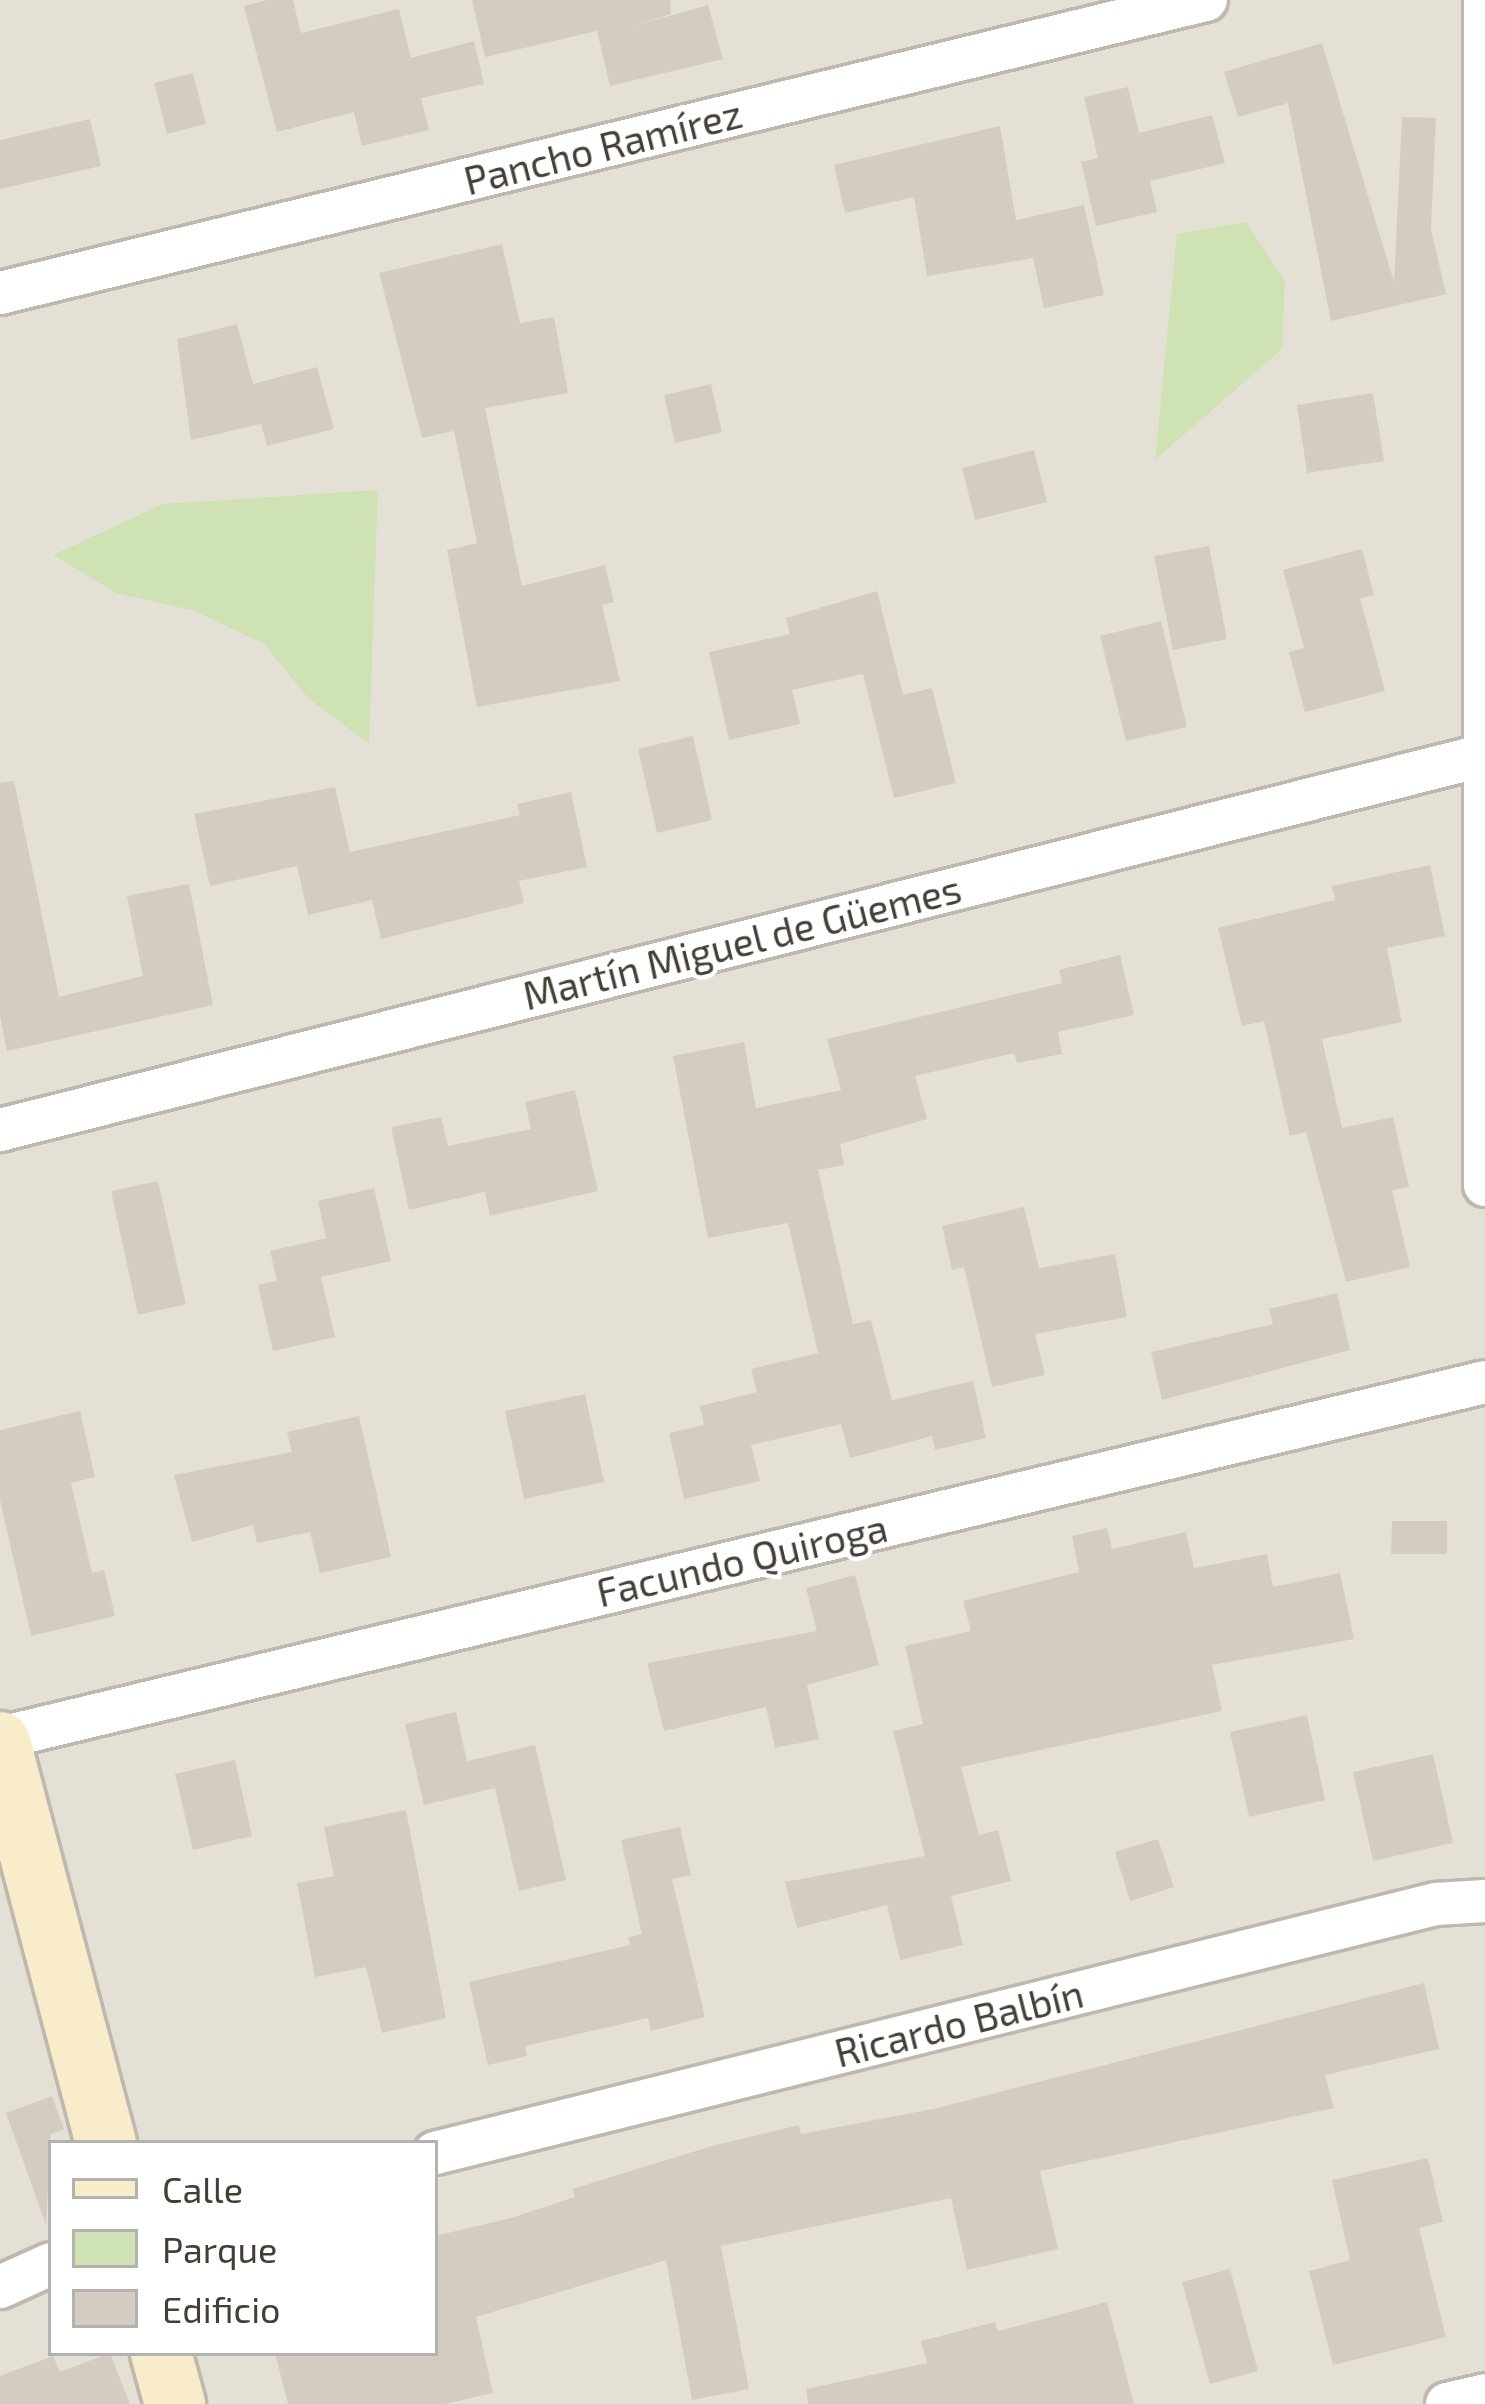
<!DOCTYPE html>
<html>
<head>
<meta charset="utf-8">
<style>
  body { margin:0 }
  #map { position:relative; width:1485px; height:2404px; overflow:hidden; background:#f2eee7; font-family:"Exo 2",sans-serif }
  div>[style] { position:absolute }
  .residential>* { inset:0; background:#e5e0d6 }
  .green>* { inset:0; background:#cfe2b4 }
  .building>* { inset:0; background:#d5ccc1 }
  .roads { filter:drop-shadow(3px 0 #bfb8ae) drop-shadow(-3px 0 #bfb8ae) drop-shadow(0 3px #bfb8ae) drop-shadow(0 -3px #bfb8ae) }
  .minor>* { height:42px; margin:-21px; padding:0 21px; transform-origin:21px; border-radius:21px; background:#fff }
  .secondary>* { height:60px; margin:-30px; padding:0 30px; transform-origin:30px; border-radius:30px; background:#f9ecca }
  span { translate:-50% -50%; white-space:nowrap; text-align:center; line-height:1.15; -webkit-text-stroke:9px #fff; paint-order:stroke }
  .street-label { font-size:39px; color:#443e37 }
  .legend { position:absolute; left:48px; top:2140px; width:390px; height:216px; box-sizing:border-box; background:#fff; border:3px solid #b4b2af; margin:0; padding:15px 21px; list-style:none; font-size:36px; color:#443e37 }
  .legend li { display:flex; align-items:center; gap:24px; height:60px }
  .legend b { width:60px; border:3px solid #b4b2af }
</style>
</head>
<body>
<div id="map">
  <div class="residential">
    <i style="clip-path:polygon(evenodd,0 0,1485px 0,1485px 2404px,0 2404px,0 0,51px 2143px,435px 2143px,435px 2353px,51px 2353px,51px 2143px)"></i>
  </div>
  <div class="green">
    <i style="clip-path:polygon(1246px 222px,1285px 281px,1282px 349px,1155px 460px,1177px 234px)"></i>
    <i style="clip-path:polygon(378px 490px,369px 744px,308px 698px,264px 644px,195px 611px,116px 593px,53px 555px,163px 504px)"></i>
  </div>
  <div class="building">
    <i style="clip-path:polygon(267px 0,293px 0,301px 33px,399px 9px,411px 58px,474px 41px,484px 84px,421px 98px,429px 130px,362px 146px,354px 112px,277px 132px,244px 6px)"></i>
    <i style="clip-path:polygon(472px 0,670px 0,671px 14px,633px 26px,708px 5px,723px 59px,610px 86px,597px 31px,485px 57px)"></i>
    <i style="clip-path:polygon(1322px 43px,1394px 282px,1402px 117px,1436px 118px,1431px 229px,1446px 294px,1331px 321px,1288px 103px,1238px 117px,1224px 72px)"></i>
    <i style="clip-path:polygon(193px 73px,206px 124px,167px 134px,154px 83px)"></i>
    <i style="clip-path:polygon(1128px 87px,1139px 133px,1212px 115px,1225px 163px,1150px 181px,1157px 212px,1096px 226px,1081px 162px,1098px 158px,1084px 97px)"></i>
    <i style="clip-path:polygon(90px 119px,101px 166px,0 189px,0 140px)"></i>
    <i style="clip-path:polygon(1000px 126px,1016px 220px,1084px 205px,1104px 295px,1044px 308px,1033px 258px,927px 276px,914px 197px,845px 213px,834px 165px)"></i>
    <i style="clip-path:polygon(502px 244px,520px 323px,554px 317px,568px 393px,485px 408px,522px 586px,605px 565px,614px 602px,602px 605px,620px 681px,477px 707px,447px 550px,477px 543px,454px 431px,422px 438px,379px 273px)"></i>
    <i style="clip-path:polygon(237px 324px,253px 384px,317px 367px,334px 429px,267px 446px,261px 424px,191px 440px,177px 339px)"></i>
    <i style="clip-path:polygon(711px 384px,722px 432px,675px 443px,664px 395px)"></i>
    <i style="clip-path:polygon(1373px 393px,1384px 461px,1307px 473px,1297px 405px)"></i>
    <i style="clip-path:polygon(1034px 450px,1047px 502px,975px 520px,962px 468px)"></i>
    <i style="clip-path:polygon(1209px 546px,1227px 639px,1173px 650px,1154px 556px)"></i>
    <i style="clip-path:polygon(1362px 549px,1374px 595px,1360px 598px,1385px 691px,1305px 712px,1289px 652px,1304px 648px,1283px 570px)"></i>
    <i style="clip-path:polygon(877px 591px,903px 695px,932px 688px,956px 783px,894px 798px,863px 674px,792px 690px,800px 724px,729px 740px,709px 652px,790px 634px,786px 618px)"></i>
    <i style="clip-path:polygon(1161px 621px,1187px 727px,1126px 741px,1100px 636px)"></i>
    <i style="clip-path:polygon(693px 736px,712px 820px,657px 833px,638px 749px)"></i>
    <i style="clip-path:polygon(14px 781px,59px 997px,143px 976px,127px 896px,189px 884px,213px 1005px,7px 1051px,0 1016px,0 783px)"></i>
    <i style="clip-path:polygon(335px 787px,350px 852px,520px 815px,517px 804px,571px 792px,587px 867px,519px 881px,524px 903px,381px 939px,372px 900px,308px 915px,297px 866px,210px 886px,194px 814px)"></i>
    <i style="clip-path:polygon(1430px 865px,1445px 936px,1387px 948px,1402px 1022px,1322px 1039px,1342px 1128px,1393px 1117px,1409px 1187px,1392px 1190px,1410px 1267px,1346px 1282px,1306px 1132px,1290px 1136px,1264px 1021px,1242px 1026px,1218px 928px,1335px 900px,1332px 886px)"></i>
    <i style="clip-path:polygon(1120px 955px,1134px 1015px,1058px 1032px,1062px 1054px,1017px 1063px,1014px 1053px,915px 1076px,927px 1119px,840px 1144px,844px 1165px,818px 1170px,853px 1324px,871px 1320px,892px 1400px,973px 1381px,986px 1438px,935px 1450px,932px 1436px,850px 1458px,841px 1424px,751px 1445px,760px 1481px,684px 1499px,669px 1433px,704px 1425px,700px 1406px,757px 1392px,751px 1369px,818px 1353px,788px 1223px,708px 1238px,673px 1056px,744px 1042px,756px 1108px,841px 1090px,827px 1039px,1062px 983px,1059px 970px)"></i>
    <i style="clip-path:polygon(575px 1090px,598px 1191px,490px 1216px,485px 1192px,409px 1210px,391px 1127px,441px 1117px,448px 1146px,531px 1129px,525px 1102px)"></i>
    <i style="clip-path:polygon(158px 1181px,186px 1304px,138px 1315px,111px 1191px)"></i>
    <i style="clip-path:polygon(374px 1188px,391px 1261px,321px 1277px,335px 1337px,273px 1351px,258px 1285px,277px 1281px,270px 1251px,326px 1238px,318px 1201px)"></i>
    <i style="clip-path:polygon(1024px 1207px,1039px 1268px,1115px 1254px,1127px 1317px,1035px 1334px,1045px 1375px,992px 1387px,964px 1267px,952px 1270px,942px 1226px)"></i>
    <i style="clip-path:polygon(1337px 1293px,1350px 1350px,1162px 1400px,1151px 1352px,1273px 1324px,1269px 1309px)"></i>
    <i style="clip-path:polygon(585px 1394px,604px 1482px,524px 1499px,505px 1411px)"></i>
    <i style="clip-path:polygon(80px 1411px,95px 1477px,71px 1483px,92px 1573px,104px 1570px,115px 1616px,31px 1636px,0 1500px,0 1430px)"></i>
    <i style="clip-path:polygon(359px 1416px,391px 1557px,320px 1573px,310px 1532px,257px 1543px,253px 1525px,192px 1542px,174px 1475px,292px 1452px,287px 1432px)"></i>
    <i style="clip-path:polygon(1392px 1521px,1447px 1521px,1447px 1554px,1391px 1554px)"></i>
    <i style="clip-path:polygon(1107px 1528px,1112px 1549px,1186px 1532px,1194px 1568px,1267px 1554px,1273px 1587px,1340px 1573px,1354px 1639px,1212px 1665px,1222px 1711px,961px 1767px,979px 1835px,998px 1830px,1011px 1881px,951px 1896px,963px 1945px,900px 1960px,887px 1905px,797px 1928px,785px 1882px,925px 1856px,893px 1731px,923px 1724px,905px 1646px,971px 1631px,963px 1601px,1079px 1572px,1072px 1536px)"></i>
    <i style="clip-path:polygon(855px 1575px,879px 1665px,807px 1685px,819px 1739px,775px 1748px,766px 1707px,664px 1731px,647px 1663px,817px 1631px,806px 1588px)"></i>
    <i style="clip-path:polygon(456px 1712px,467px 1761px,535px 1745px,566px 1880px,519px 1891px,495px 1788px,424px 1805px,405px 1724px)"></i>
    <i style="clip-path:polygon(1307px 1715px,1325px 1800px,1249px 1817px,1230px 1732px)"></i>
    <i style="clip-path:polygon(1433px 1754px,1453px 1843px,1373px 1861px,1353px 1772px)"></i>
    <i style="clip-path:polygon(235px 1760px,252px 1836px,193px 1850px,175px 1774px)"></i>
    <i style="clip-path:polygon(406px 1810px,446px 2018px,382px 2033px,366px 1967px,315px 1977px,297px 1883px,334px 1876px,324px 1827px)"></i>
    <i style="clip-path:polygon(680px 1827px,691px 1875px,672px 1879px,705px 2017px,651px 2031px,648px 2018px,525px 2046px,527px 2056px,488px 2065px,469px 1982px,630px 1945px,628px 1937px,642px 1934px,621px 1840px)"></i>
    <i style="clip-path:polygon(1158px 1839px,1174px 1887px,1130px 1901px,1115px 1852px)"></i>
    <i style="clip-path:polygon(1424px 1983px,1439px 2049px,1325px 2075px,1334px 2108px,1040px 2171px,1058px 2249px,967px 2270px,951px 2198px,721px 2246px,749px 2389px,692px 2400px,666px 2260px,476px 2317px,493px 2393px,445px 2404px,288px 2404px,275px 2353px,435px 2353px,435px 2236px,511px 2218px,575px 2197px,572px 2189px,712px 2146px,799px 2125px,801px 2134px,933px 2109px)"></i>
    <i style="clip-path:polygon(52px 2096px,64px 2129px,51px 2134px,46px 2225px,6px 2113px)"></i>
    <i style="clip-path:polygon(1428px 2158px,1443px 2222px,1419px 2228px,1446px 2337px,1333px 2365px,1309px 2271px,1350px 2260px,1332px 2180px)"></i>
    <i style="clip-path:polygon(1230px 2269px,1258px 2371px,1210px 2384px,1182px 2282px)"></i>
    <i style="clip-path:polygon(1107px 2302px,1134px 2404px,808px 2404px,806px 2389px,927px 2363px,921px 2341px,995px 2322px,998px 2331px)"></i>
    <i style="clip-path:polygon(110px 2353px,130px 2404px,0 2404px,0 2376px,53px 2356px,60px 2372px)"></i>
  </div>
  <div class="roads">
    <div class="minor">
      <i style="left:1485px;top:0;width:1185px;rotate:90deg"></i>
      <i style="left:0;top:293px;width:1241px;rotate:-13.66deg"></i>
      <i style="left:0;top:1130px;width:1532px;rotate:-14.17deg"></i>
      <i style="left:0;top:1738px;width:1527px;rotate:-13.48deg"></i>
      <i style="left:435px;top:2153px;width:1032px;rotate:-13.97deg"></i>
      <i style="left:1436px;top:1904px;width:49px;rotate:-3.5deg"></i>
      <i style="left:0;top:2287px;width:56px;rotate:-24.3deg"></i>
      <i style="left:1447px;top:2404px;width:39px;rotate:-13deg"></i>
    </div>
    <div class="secondary">
      <i style="left:0;top:1742px;width:415px;rotate:75.2deg"></i>
      <i style="left:161px;top:2353px;width:53px;rotate:74.6deg"></i>
    </div>
  </div>
  <div class="street-label">
    <span style="left:603px;top:147px;rotate:-14deg">Pancho Ramírez</span>
    <span style="left:742px;top:942px;rotate:-14deg">Martín Miguel de Güemes</span>
    <span style="left:742px;top:1560px;rotate:-13deg">Facundo Quiroga</span>
    <span style="left:959px;top:2023px;rotate:-14deg">Ricardo Balbín</span>
  </div>
  <ul class="legend">
  <li><b style="height:15px;background:#f9ecca"></b>Calle</li>
  <li><b style="height:33px;background:#cfe2b4"></b>Parque</li>
  <li><b style="height:33px;background:#d5ccc1"></b>Edificio</li>
  </ul>
</div>
</body>
</html>
